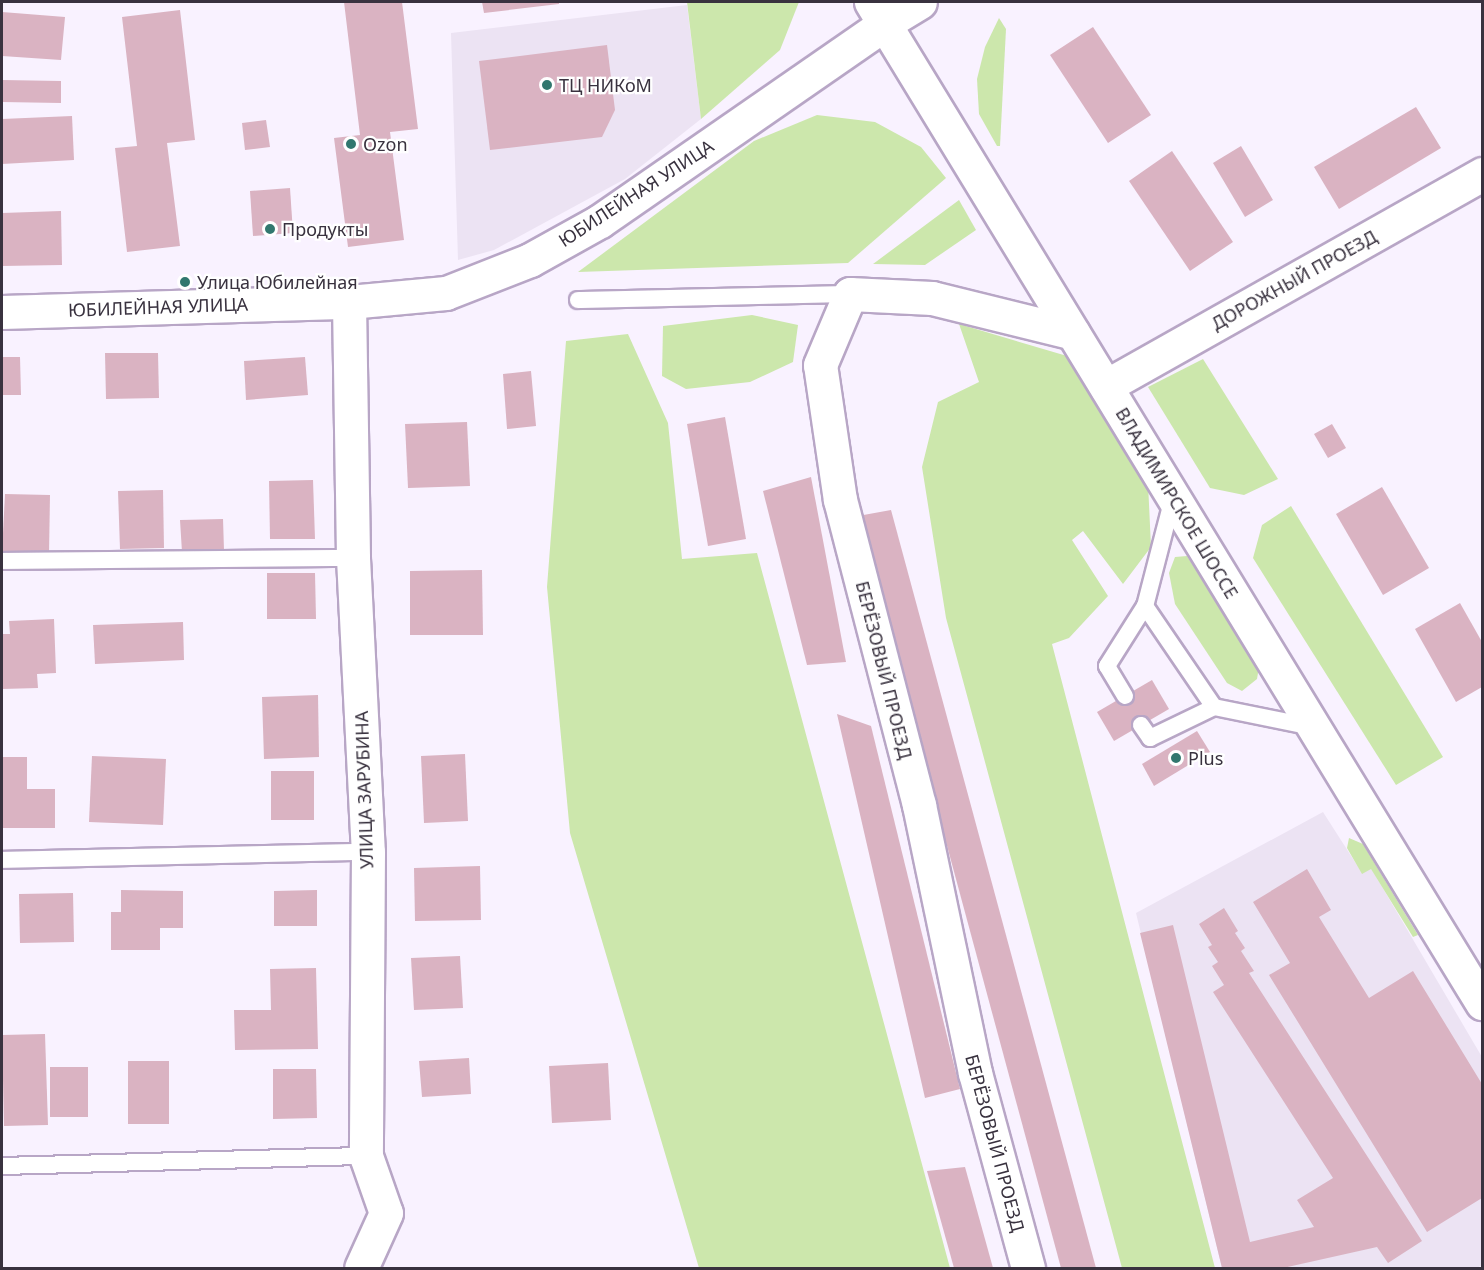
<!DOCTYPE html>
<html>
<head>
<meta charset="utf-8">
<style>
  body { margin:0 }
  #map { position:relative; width:1484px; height:1270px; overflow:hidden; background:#f9f2ff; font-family:"Noto Sans",sans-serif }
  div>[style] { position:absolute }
  .built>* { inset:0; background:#ece3f3 }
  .green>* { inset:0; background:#cce7ac }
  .building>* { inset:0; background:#dab3c2 }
  .roads { filter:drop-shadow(2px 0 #b8a6c6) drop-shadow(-2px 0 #b8a6c6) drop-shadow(0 2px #b8a6c6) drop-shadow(0 -2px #b8a6c6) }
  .service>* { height:16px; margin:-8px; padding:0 8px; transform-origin:8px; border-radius:8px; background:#fff }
  .minor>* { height:33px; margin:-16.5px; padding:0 16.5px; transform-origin:16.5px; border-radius:16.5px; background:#fff }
  .tertiary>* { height:33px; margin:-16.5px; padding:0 16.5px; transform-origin:16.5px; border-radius:16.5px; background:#fff }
  .secondary>* { height:33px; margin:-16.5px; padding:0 16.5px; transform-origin:16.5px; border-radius:16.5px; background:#fff }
  .dots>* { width:16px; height:16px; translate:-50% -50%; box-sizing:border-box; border:3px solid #fff; border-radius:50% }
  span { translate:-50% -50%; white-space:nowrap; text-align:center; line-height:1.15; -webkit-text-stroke:4.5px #fff; paint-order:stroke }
  .poi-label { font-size:18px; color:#39323f }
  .left { translate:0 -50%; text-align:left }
  .street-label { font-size:18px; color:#39323f }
  .frame { position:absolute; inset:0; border:3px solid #39323f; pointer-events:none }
</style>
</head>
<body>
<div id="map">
  <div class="built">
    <i style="clip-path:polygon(687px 5px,701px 119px,625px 179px,494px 250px,458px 260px,451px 33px)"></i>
    <i style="clip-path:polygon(1323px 812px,1362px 873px,1371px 868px,1482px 1057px,1482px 1265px,1477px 1268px,1222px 1268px,1136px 913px)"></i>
  </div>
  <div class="green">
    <i style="clip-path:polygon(687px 2px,799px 2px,780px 50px,701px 119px)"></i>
    <i style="clip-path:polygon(999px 18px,1006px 29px,1000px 146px,997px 146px,979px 114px,977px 79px,985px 47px)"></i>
    <i style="clip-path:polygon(817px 115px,875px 122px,921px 147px,946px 178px,848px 263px,578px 272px,754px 141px)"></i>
    <i style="clip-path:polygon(959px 200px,976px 230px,925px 265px,873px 264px)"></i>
    <i style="clip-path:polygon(752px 315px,798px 325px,793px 362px,750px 382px,686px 389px,662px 376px,663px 326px)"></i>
    <i style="clip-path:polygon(959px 324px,1067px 356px,1148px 483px,1151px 547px,1123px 584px,1083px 531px,1072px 540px,1108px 596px,1069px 638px,1052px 644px,1215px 1268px,1122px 1268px,946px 618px,922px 467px,938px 402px,979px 382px)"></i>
    <i style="clip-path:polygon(628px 334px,668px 423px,682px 559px,757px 553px,950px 1268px,699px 1268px,570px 833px,547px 587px,566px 341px)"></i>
    <i style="clip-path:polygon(1203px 359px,1278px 479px,1244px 495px,1210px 488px,1148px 387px)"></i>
    <i style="clip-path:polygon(1291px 506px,1443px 757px,1396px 785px,1253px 558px,1262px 525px)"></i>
    <i style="clip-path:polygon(1187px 556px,1259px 667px,1257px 679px,1242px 691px,1227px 683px,1175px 604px,1169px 573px,1175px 557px)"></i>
    <i style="clip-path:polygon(1349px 838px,1363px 844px,1418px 935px,1413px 937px,1371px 869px,1362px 874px,1347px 848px)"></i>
  </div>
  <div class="building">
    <i style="clip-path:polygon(344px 2px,402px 2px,418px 129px,390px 132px,404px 240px,348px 247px,334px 138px,360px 135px)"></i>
    <i style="clip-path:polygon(482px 2px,559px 2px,559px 4px,484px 13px)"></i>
    <i style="clip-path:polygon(180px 10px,195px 140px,167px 143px,180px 246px,127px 252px,115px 148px,137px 146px,122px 17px)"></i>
    <i style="clip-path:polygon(2px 12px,65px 17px,61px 60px,2px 56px)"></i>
    <i style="clip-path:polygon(1093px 27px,1151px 115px,1108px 143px,1050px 55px)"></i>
    <i style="clip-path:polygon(607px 45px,615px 110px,602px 137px,490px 150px,479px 61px)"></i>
    <i style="clip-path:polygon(2px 80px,61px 81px,61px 103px,2px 102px)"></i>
    <i style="clip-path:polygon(1416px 107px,1441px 148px,1339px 209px,1314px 167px)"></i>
    <i style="clip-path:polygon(72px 116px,74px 160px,2px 164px,2px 119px)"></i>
    <i style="clip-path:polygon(266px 120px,270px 147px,245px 150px,242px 123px)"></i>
    <i style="clip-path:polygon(1241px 146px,1273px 200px,1245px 217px,1213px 163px)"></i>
    <i style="clip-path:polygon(1172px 151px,1233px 242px,1190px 271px,1129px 181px)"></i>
    <i style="clip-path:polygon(290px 188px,293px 233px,253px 236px,250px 191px)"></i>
    <i style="clip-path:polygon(61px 211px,62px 265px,2px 266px,2px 213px)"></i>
    <i style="clip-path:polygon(105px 353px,158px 353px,159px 398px,106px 399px)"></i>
    <i style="clip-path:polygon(2px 357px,20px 357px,21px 395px,2px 395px)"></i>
    <i style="clip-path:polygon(305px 357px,308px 395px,246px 400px,244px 361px)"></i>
    <i style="clip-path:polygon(531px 371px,536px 426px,507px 429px,503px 374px)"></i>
    <i style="clip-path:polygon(725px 417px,746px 539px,708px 546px,687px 424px)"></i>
    <i style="clip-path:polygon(467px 422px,470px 486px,408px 488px,405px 424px)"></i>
    <i style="clip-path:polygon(1332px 424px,1346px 448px,1328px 458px,1314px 434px)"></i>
    <i style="clip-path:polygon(811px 477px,846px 662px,807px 665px,763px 491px)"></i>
    <i style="clip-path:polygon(313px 480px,315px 539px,270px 539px,269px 481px)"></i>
    <i style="clip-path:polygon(1382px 487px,1429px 568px,1383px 595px,1336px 514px)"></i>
    <i style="clip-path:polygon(163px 490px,164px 548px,120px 549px,118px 491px)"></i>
    <i style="clip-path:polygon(5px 494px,50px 495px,49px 554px,2px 553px)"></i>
    <i style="clip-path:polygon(891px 510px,1096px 1268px,1061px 1268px,858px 516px)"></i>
    <i style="clip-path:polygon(223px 519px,224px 551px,182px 552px,180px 520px)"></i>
    <i style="clip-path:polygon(482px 570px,483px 635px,410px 635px,410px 571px)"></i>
    <i style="clip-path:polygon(267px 573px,315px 573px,316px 619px,267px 619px)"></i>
    <i style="clip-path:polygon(1460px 603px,1482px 642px,1482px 687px,1456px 702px,1415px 629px)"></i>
    <i style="clip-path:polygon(54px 619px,56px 673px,37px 674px,38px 688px,2px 689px,2px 634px,10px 634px,9px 621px)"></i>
    <i style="clip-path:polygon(183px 622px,184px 660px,95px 664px,93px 625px)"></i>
    <i style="clip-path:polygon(1152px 680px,1169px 709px,1114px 741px,1097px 712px)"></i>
    <i style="clip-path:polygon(318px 695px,319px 757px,264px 759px,262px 697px)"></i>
    <i style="clip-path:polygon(837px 714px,871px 726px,960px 1089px,925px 1098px)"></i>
    <i style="clip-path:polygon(1197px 731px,1210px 752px,1154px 786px,1142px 764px)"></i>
    <i style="clip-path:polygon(465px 754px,468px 821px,424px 823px,421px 756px)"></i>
    <i style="clip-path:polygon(92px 756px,166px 759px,163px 825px,89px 822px)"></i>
    <i style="clip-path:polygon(2px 757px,27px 757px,27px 789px,55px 789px,55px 828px,2px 828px)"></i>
    <i style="clip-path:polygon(271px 771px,314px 771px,314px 820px,271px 820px)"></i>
    <i style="clip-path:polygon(480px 866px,481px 920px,415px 921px,414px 868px)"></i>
    <i style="clip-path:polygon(1307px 869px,1331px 910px,1319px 917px,1369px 998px,1413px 971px,1482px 1084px,1482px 1198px,1427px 1232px,1269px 975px,1290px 963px,1253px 902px)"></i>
    <i style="clip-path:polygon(121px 890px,183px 891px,183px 928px,160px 928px,160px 950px,111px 950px,111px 912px,121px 912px)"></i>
    <i style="clip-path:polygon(317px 890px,317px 926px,274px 926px,274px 891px)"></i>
    <i style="clip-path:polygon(73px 893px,74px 942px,20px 943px,19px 894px)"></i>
    <i style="clip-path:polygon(1224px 908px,1238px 931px,1235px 933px,1245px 948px,1241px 951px,1254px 971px,1249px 973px,1422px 1241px,1388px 1263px,1377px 1247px,1283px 1268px,1222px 1268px,1140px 933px,1173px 925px,1250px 1242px,1314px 1227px,1297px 1200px,1333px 1178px,1213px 992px,1224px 985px,1212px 966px,1218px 962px,1208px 947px,1212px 945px,1199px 924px)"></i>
    <i style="clip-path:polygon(460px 956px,463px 1008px,414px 1010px,411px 958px)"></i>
    <i style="clip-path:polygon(316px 968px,318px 1049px,235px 1050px,234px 1010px,271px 1010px,270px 969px)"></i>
    <i style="clip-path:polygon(45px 1034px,48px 1125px,4px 1126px,2px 1035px)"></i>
    <i style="clip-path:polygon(469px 1058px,471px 1094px,422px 1097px,419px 1061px)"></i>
    <i style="clip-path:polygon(128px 1061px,169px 1061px,169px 1124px,128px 1124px)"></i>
    <i style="clip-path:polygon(608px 1063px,611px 1120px,552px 1123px,549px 1066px)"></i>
    <i style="clip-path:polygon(50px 1067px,88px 1067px,88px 1117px,50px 1117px)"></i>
    <i style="clip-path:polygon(273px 1069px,316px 1069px,317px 1118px,273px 1119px)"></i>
    <i style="clip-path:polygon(965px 1167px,993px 1268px,954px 1268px,927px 1171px)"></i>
  </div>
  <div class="roads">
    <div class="service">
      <i style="left:578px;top:300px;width:272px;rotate:-1.3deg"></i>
      <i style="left:1173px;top:498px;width:112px;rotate:104.5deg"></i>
      <i style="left:1145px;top:606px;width:122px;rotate:55.7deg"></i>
      <i style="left:1214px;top:707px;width:100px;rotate:11.5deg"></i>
      <i style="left:2px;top:561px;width:351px;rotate:-0.5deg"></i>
      <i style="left:1125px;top:696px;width:35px;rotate:-121deg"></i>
      <i style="left:1107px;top:666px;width:71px;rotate:-57.7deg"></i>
      <i style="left:1141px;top:725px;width:16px;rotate:55deg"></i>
      <i style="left:1150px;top:738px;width:71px;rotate:-25.8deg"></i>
      <i style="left:2px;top:860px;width:366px;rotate:-1.3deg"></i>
      <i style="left:2px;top:1166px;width:364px;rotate:-1.6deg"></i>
    </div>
    <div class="minor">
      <i style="left:349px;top:302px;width:256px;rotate:89.1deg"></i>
      <i style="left:353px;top:558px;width:294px;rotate:87.1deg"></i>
      <i style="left:368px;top:852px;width:304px;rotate:90.4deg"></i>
      <i style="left:366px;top:1156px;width:60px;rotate:70.7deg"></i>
      <i style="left:386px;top:1213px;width:60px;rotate:114.4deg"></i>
      <i style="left:1106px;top:386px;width:432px;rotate:-29.4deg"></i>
      <i style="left:1028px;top:1268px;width:202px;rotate:-105.2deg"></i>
      <i style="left:975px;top:1073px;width:274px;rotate:-101.8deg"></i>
      <i style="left:919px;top:805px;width:315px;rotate:-104.5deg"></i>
      <i style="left:840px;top:500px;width:136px;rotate:-98.4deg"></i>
      <i style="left:820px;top:365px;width:77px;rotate:-67.1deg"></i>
      <i style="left:850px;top:294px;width:82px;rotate:2.8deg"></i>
      <i style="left:932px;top:298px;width:145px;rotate:13.9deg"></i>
    </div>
    <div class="tertiary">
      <i style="left:884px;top:24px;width:42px;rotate:-31.4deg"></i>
    </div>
    <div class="secondary">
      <i style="left:871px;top:2px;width:1173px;rotate:58.6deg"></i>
      <i style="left:2px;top:312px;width:347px;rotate:-1.7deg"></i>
      <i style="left:349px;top:302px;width:97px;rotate:-5.3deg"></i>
      <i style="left:446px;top:293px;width:90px;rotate:-21.4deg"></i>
      <i style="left:530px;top:260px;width:80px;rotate:-29.1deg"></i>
      <i style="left:600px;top:221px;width:346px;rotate:-34.7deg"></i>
    </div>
  </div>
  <div class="dots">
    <i style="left:547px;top:85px;background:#31776e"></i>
    <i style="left:351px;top:144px;background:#31776e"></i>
    <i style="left:270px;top:229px;background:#31776e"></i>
    <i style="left:185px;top:282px;background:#31776e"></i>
    <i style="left:1176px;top:758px;background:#31776e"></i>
  </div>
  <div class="poi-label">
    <span class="left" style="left:559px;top:85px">ТЦ НИКоМ</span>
    <span class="left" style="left:363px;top:144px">Ozon</span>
    <span class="left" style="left:282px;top:229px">Продукты</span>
    <span class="left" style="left:197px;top:282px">Улица Юбилейная</span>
    <span class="left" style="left:1188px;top:758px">Plus</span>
  </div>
  <div class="street-label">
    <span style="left:636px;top:193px;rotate:-33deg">ЮБИЛЕЙНАЯ УЛИЦА</span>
    <span style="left:1294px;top:280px;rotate:-29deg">ДОРОЖНЫЙ ПРОЕЗД</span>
    <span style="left:158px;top:307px;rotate:-2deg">ЮБИЛЕЙНАЯ УЛИЦА</span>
    <span style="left:1177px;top:503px;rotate:59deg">ВЛАДИМИРСКОЕ ШОССЕ</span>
    <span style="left:884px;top:670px;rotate:76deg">БЕРЁЗОВЫЙ ПРОЕЗД</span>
    <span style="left:364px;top:790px;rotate:-92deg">УЛИЦА ЗАРУБИНА</span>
    <span style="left:995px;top:1143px;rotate:75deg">БЕРЁЗОВЫЙ ПРОЕЗД</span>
  </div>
  <div class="frame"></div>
</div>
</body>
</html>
